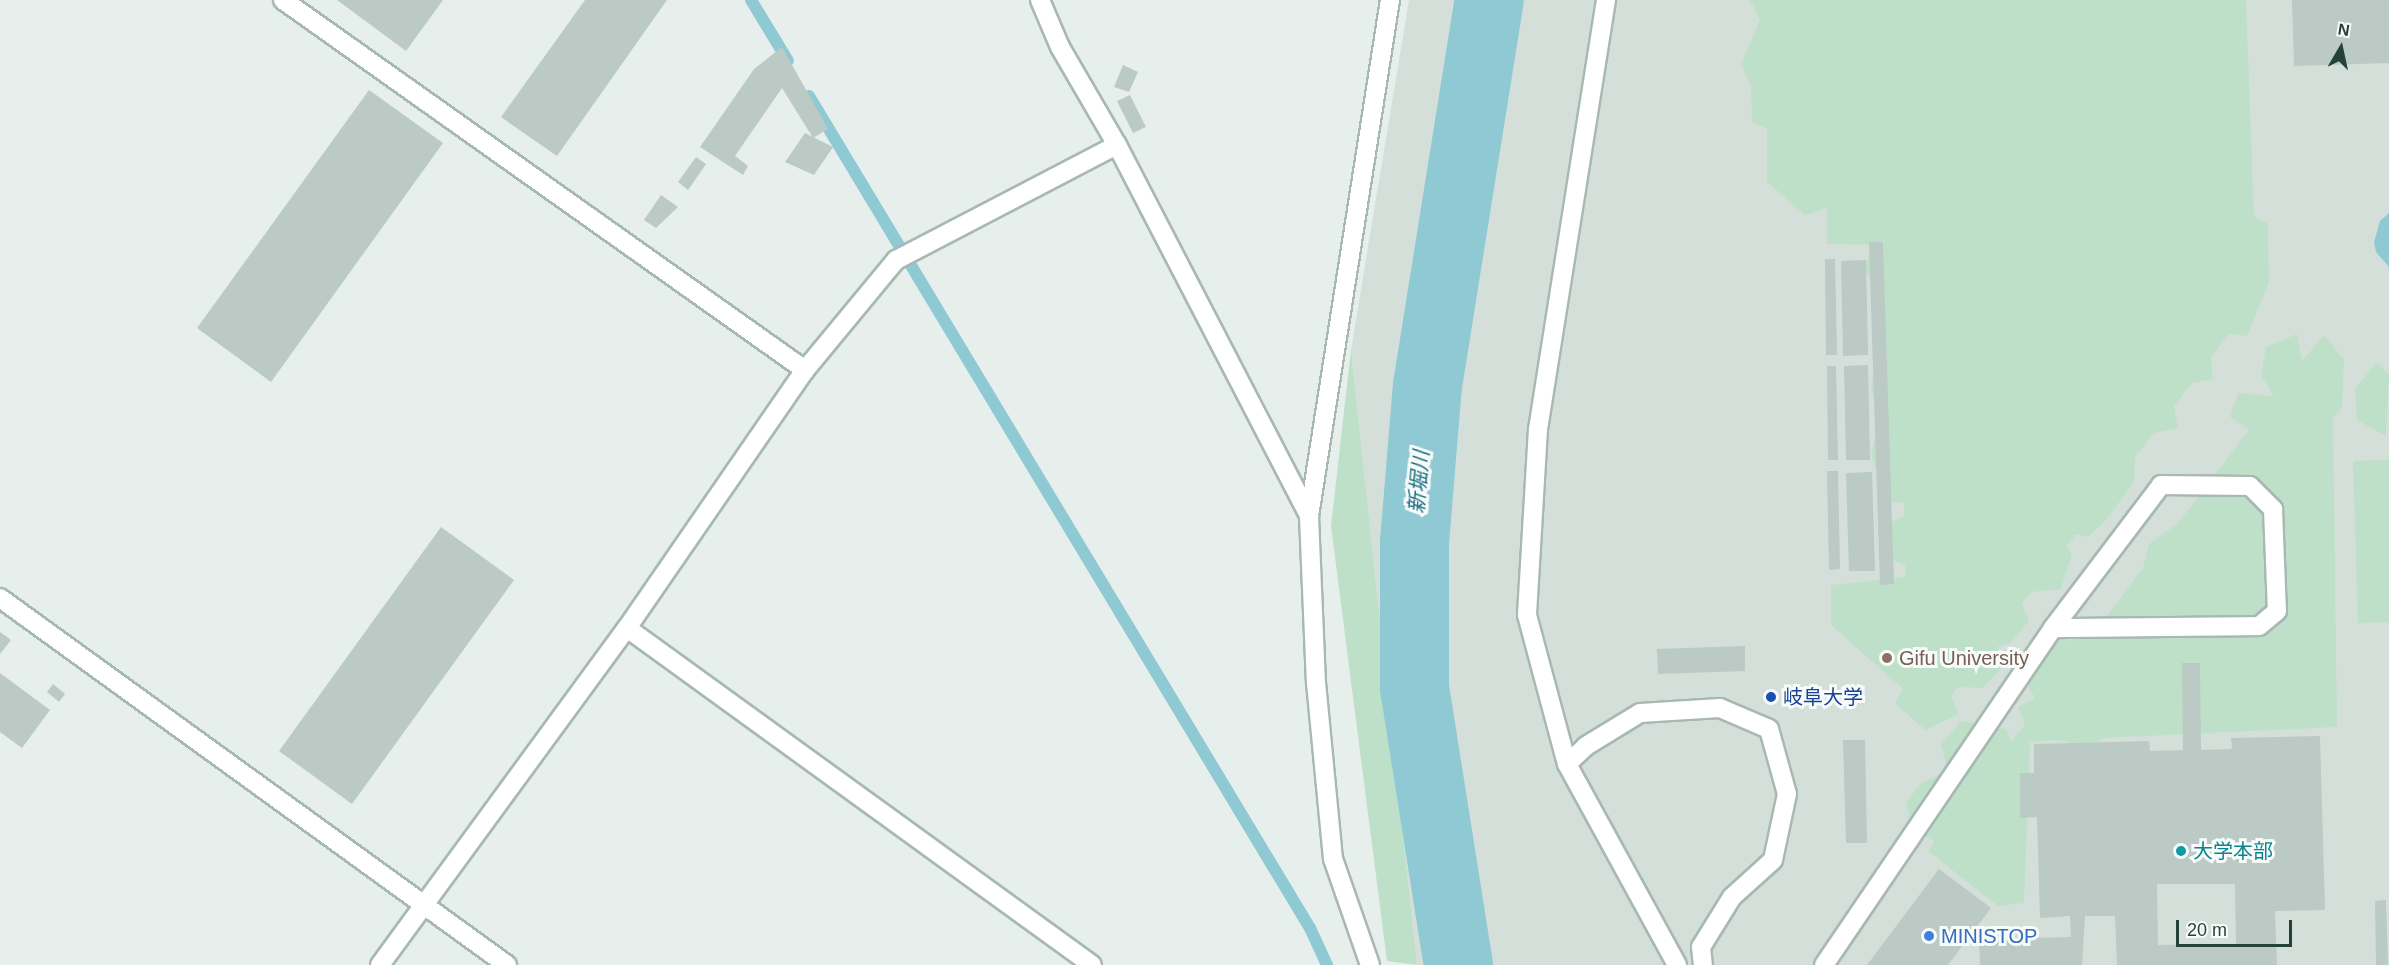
<!DOCTYPE html>
<html>
<head>
<meta charset="utf-8">
<style>
  body { margin:0 }
  #map { position:relative; width:2389px; height:965px; overflow:hidden; background:#e6efeb; font-family:Arial,"Noto Sans JP",sans-serif }
  div>[style] { position:absolute }
  .built>* { inset:0; background:#d4dfda }
  .green>* { inset:0; background:#bfe0c8 }
  .water>* { inset:0; background:#8ec9d4 }
  .stream>* { height:12px; margin:-6px; padding:0 6px; transform-origin:6px; border-radius:6px; background:#8ec9d4 }
  .river>* { height:69px; margin:-34.5px; padding:0 34.5px; transform-origin:34.5px; border-radius:34.5px; background:#8ec9d4 }
  .building>* { inset:0; background:#bbcac4 }
  .roads { filter:drop-shadow(2px 0 #a8b8b2) drop-shadow(-2px 0 #a8b8b2) drop-shadow(0 2px #a8b8b2) drop-shadow(0 -2px #a8b8b2) }
  .minor>* { height:18px; margin:-9px; padding:0 9px; transform-origin:9px; border-radius:9px; background:#fff }
  .dots>* { width:16px; height:16px; translate:-50% -50%; box-sizing:border-box; border:3px solid #f7fbf9; border-radius:50% }
  span { translate:-50% -50%; white-space:nowrap; text-align:center; line-height:1.15; -webkit-text-stroke:6px #f7fbf9; paint-order:stroke }
  .education-label { font-size:20px; color:#785e54 }
  .left { translate:0 -50%; text-align:left }
  .transit-label { font-size:20px; color:#164399 }
  .culture-label { font-size:20px; color:#0d838f }
  .shop-label { font-size:20px; color:#366cbe }
  .water-label { font-size:21px; color:#1c6f80; font-style:italic }
  .north { position:absolute; left:2311px; top:18px; width:60px; height:60px; -webkit-text-stroke:4px #f7fbf9; paint-order:stroke; rotate:9deg; font-size:16px; font-weight:700; line-height:24px; text-align:center; color:#24423a }
  .north::after { content:''; display:block; margin:auto; width:21px; height:27px; background:#24423a; clip-path:polygon(50% 0,100% 100%,50% 72%,0 100%) }
  .scale { position:absolute; left:2176px; top:920px; width:116px; height:27px; box-sizing:border-box; border:3px solid #24423a; border-top:0; padding-left:8px; font-size:18px; line-height:21px; white-space:nowrap; color:#24423a; -webkit-text-stroke:4px #f7fbf9; paint-order:stroke }
</style>
</head>
<body>
<div id="map">
  <div class="built">
    <i style="clip-path:polygon(1409px 0,2389px 0,2389px 965px,1417px 965px,1351px 350px)"></i>
  </div>
  <div class="green">
    <i style="clip-path:polygon(1750px 0,2246px 0,2254px 216px,2268px 224px,2269px 283px,2247px 336px,2229px 334px,2211px 358px,2213px 379px,2192px 383px,2174px 407px,2178px 428px,2154px 433px,2135px 457px,2134px 482px,2107px 519px,2088px 537px,2076px 534px,2067px 546px,2072px 554px,2061px 589px,2031px 592px,2022px 604px,2029px 621px,2011px 642px,1998px 647px,2002px 667px,1983px 688px,1958px 687px,1951px 696px,1959px 714px,1925px 730px,1895px 703px,1903px 689px,1831px 625px,1831px 585px,1906px 577px,1905px 565px,1879px 555px,1879px 528px,1904px 516px,1904px 502px,1885px 503px,1871px 453px,1878px 426px,1871px 384px,1881px 346px,1881px 311px,1865px 266px,1874px 245px,1827px 244px,1827px 208px,1805px 215px,1767px 182px,1767px 129px,1752px 122px,1751px 86px,1741px 64px,1760px 20px)"></i>
    <i style="clip-path:polygon(2297px 334px,2302px 361px,2324px 335px,2344px 360px,2342px 407px,2333px 417px,2337px 727px,2103px 738px,2091px 747px,2059px 740px,2030px 742px,2024px 903px,1998px 906px,1928px 851px,1935px 841px,1912px 829px,1906px 803px,1920px 784px,1948px 771px,1941px 744px,1961px 721px,2006px 729px,2012px 741px,2025px 724px,2018px 707px,2035px 698px,2026px 683px,2031px 643px,2045px 628px,2068px 641px,2093px 634px,2143px 568px,2149px 544px,2178px 523px,2249px 430px,2230px 417px,2238px 393px,2274px 396px,2261px 376px,2266px 347px)"></i>
    <i style="clip-path:polygon(1351px 350px,1417px 965px,1387px 961px,1331px 526px)"></i>
    <i style="clip-path:polygon(2376px 363px,2389px 374px,2386px 436px,2357px 420px,2355px 389px)"></i>
    <i style="clip-path:polygon(2389px 460px,2389px 622px,2358px 623px,2353px 461px)"></i>
  </div>
  <div class="water">
    <i style="clip-path:polygon(2389px 213px,2389px 267px,2376px 252px,2374px 242px,2380px 221px)"></i>
  </div>
  <div class="stream">
    <i style="left:751px;top:0;width:71px;rotate:58.8deg"></i>
    <i style="left:809px;top:96px;width:971px;rotate:58.95deg"></i>
    <i style="left:1310px;top:928px;width:41px;rotate:65.3deg"></i>
  </div>
  <div class="river">
    <i style="left:1458px;top:965px;width:280px;rotate:-99deg"></i>
    <i style="left:1414px;top:688px;width:146px;rotate:-90deg"></i>
    <i style="left:1414px;top:542px;width:158px;rotate:-85.3deg"></i>
    <i style="left:1427px;top:385px;width:390px;rotate:-80.9deg"></i>
  </div>
  <div class="building">
    <i style="clip-path:polygon(337px 0,443px 0,406px 51px)"></i>
    <i style="clip-path:polygon(585px 0,667px 0,557px 156px,501px 117px)"></i>
    <i style="clip-path:polygon(2292px 0,2389px 0,2389px 63px,2294px 66px)"></i>
    <i style="clip-path:polygon(782px 47px,828px 129px,813px 138px,782px 88px,735px 156px,748px 166px,743px 175px,700px 147px,754px 69px)"></i>
    <i style="clip-path:polygon(1123px 65px,1138px 72px,1129px 92px,1114px 87px)"></i>
    <i style="clip-path:polygon(369px 90px,443px 143px,271px 382px,197px 328px)"></i>
    <i style="clip-path:polygon(1130px 95px,1146px 127px,1133px 133px,1117px 101px)"></i>
    <i style="clip-path:polygon(805px 133px,833px 147px,814px 175px,785px 162px)"></i>
    <i style="clip-path:polygon(696px 157px,706px 164px,688px 190px,678px 182px)"></i>
    <i style="clip-path:polygon(661px 195px,678px 207px,656px 228px,644px 220px)"></i>
    <i style="clip-path:polygon(1869px 242px,1883px 242px,1894px 584px,1880px 585px)"></i>
    <i style="clip-path:polygon(1825px 259px,1835px 259px,1837px 355px,1826px 355px)"></i>
    <i style="clip-path:polygon(1866px 260px,1868px 355px,1843px 356px,1841px 261px)"></i>
    <i style="clip-path:polygon(1868px 365px,1870px 460px,1846px 460px,1844px 366px)"></i>
    <i style="clip-path:polygon(1827px 366px,1836px 366px,1838px 460px,1828px 460px)"></i>
    <i style="clip-path:polygon(1827px 471px,1838px 471px,1840px 569px,1829px 570px)"></i>
    <i style="clip-path:polygon(1872px 472px,1875px 571px,1849px 571px,1846px 473px)"></i>
    <i style="clip-path:polygon(441px 527px,514px 580px,352px 804px,279px 751px)"></i>
    <i style="clip-path:polygon(0 632px,11px 640px,0 654px)"></i>
    <i style="clip-path:polygon(1745px 646px,1745px 671px,1658px 674px,1657px 649px)"></i>
    <i style="clip-path:polygon(evenodd,2182px 663px,2200px 663px,2201px 750px,2232px 749px,2231px 738px,2320px 736px,2325px 910px,2275px 911px,2277px 965px,2117px 965px,2115px 916px,2085px 916px,2082px 965px,1980px 965px,1979px 941px,1986px 941px,1986px 933px,2000px 933px,2000px 939px,2071px 937px,2070px 916px,2040px 918px,2037px 817px,2020px 818px,2020px 773px,2034px 773px,2034px 744px,2149px 741px,2150px 751px,2183px 750px,2182px 663px,2157px 884px,2235px 884px,2236px 944px,2158px 945px,2157px 884px)"></i>
    <i style="clip-path:polygon(0 673px,50px 710px,22px 748px,0 732px)"></i>
    <i style="clip-path:polygon(53px 684px,65px 694px,59px 702px,47px 692px)"></i>
    <i style="clip-path:polygon(1843px 740px,1865px 740px,1867px 843px,1846px 843px)"></i>
    <i style="clip-path:polygon(1939px 869px,1991px 908px,1948px 965px,1867px 965px)"></i>
    <i style="clip-path:polygon(2386px 900px,2388px 965px,2376px 965px,2375px 901px)"></i>
  </div>
  <div class="roads">
    <div class="minor">
      <i style="left:283px;top:0;width:640px;rotate:35.33deg"></i>
      <i style="left:1040px;top:0;width:51px;rotate:66.9deg"></i>
      <i style="left:1060px;top:47px;width:113px;rotate:59.8deg"></i>
      <i style="left:1117px;top:145px;width:418px;rotate:62.6deg"></i>
      <i style="left:1606px;top:0;width:434px;rotate:99deg"></i>
      <i style="left:1538px;top:429px;width:186px;rotate:93.4deg"></i>
      <i style="left:1527px;top:615px;width:154px;rotate:75deg"></i>
      <i style="left:1567px;top:764px;width:229px;rotate:61.3deg"></i>
      <i style="left:0;top:598px;width:626px;rotate:35.9deg"></i>
      <i style="left:627px;top:628px;width:574px;rotate:35.93deg"></i>
      <i style="left:1567px;top:764px;width:26px;rotate:-43deg"></i>
      <i style="left:1586px;top:746px;width:63px;rotate:-31.4deg"></i>
      <i style="left:1640px;top:713px;width:80px;rotate:-3.6deg"></i>
      <i style="left:1720px;top:708px;width:53px;rotate:23.2deg"></i>
      <i style="left:1769px;top:729px;width:67px;rotate:74.5deg"></i>
      <i style="left:1787px;top:794px;width:67px;rotate:102deg"></i>
      <i style="left:1773px;top:860px;width:55px;rotate:137.9deg"></i>
      <i style="left:1732px;top:897px;width:59px;rotate:121.8deg"></i>
      <i style="left:1701px;top:947px;width:18px;rotate:84deg"></i>
      <i style="left:380px;top:965px;width:418px;rotate:-53.8deg"></i>
      <i style="left:627px;top:628px;width:313px;rotate:-55.4deg"></i>
      <i style="left:805px;top:370px;width:143px;rotate:-50.4deg"></i>
      <i style="left:896px;top:260px;width:249px;rotate:-27.5deg"></i>
      <i style="left:1370px;top:965px;width:112px;rotate:-109.2deg"></i>
      <i style="left:1333px;top:859px;width:176px;rotate:-95.5deg"></i>
      <i style="left:1316px;top:684px;width:168px;rotate:-92.4deg"></i>
      <i style="left:1309px;top:516px;width:522px;rotate:-81.08deg"></i>
      <i style="left:1824px;top:965px;width:407px;rotate:-55.8deg"></i>
      <i style="left:2053px;top:628px;width:179px;rotate:-52.9deg"></i>
      <i style="left:2161px;top:485px;width:89px;rotate:0.6deg"></i>
      <i style="left:2250px;top:486px;width:33px;rotate:45deg"></i>
      <i style="left:2273px;top:509px;width:102px;rotate:87.8deg"></i>
      <i style="left:2277px;top:611px;width:23px;rotate:140deg"></i>
      <i style="left:2259px;top:626px;width:206px;rotate:179.4deg"></i>
    </div>
  </div>
  <div class="dots">
    <i style="left:1887px;top:658px;background:#8d6e63"></i>
    <i style="left:1771px;top:697px;background:#1a4fb4"></i>
    <i style="left:2181px;top:851px;background:#0f9aa8"></i>
    <i style="left:1929px;top:936px;background:#3f7fe0"></i>
  </div>
  <div class="education-label">
    <span class="left" style="left:1899px;top:658px">Gifu University</span>
  </div>
  <div class="transit-label">
    <span class="left" style="left:1783px;top:697px">岐阜大学</span>
  </div>
  <div class="culture-label">
    <span class="left" style="left:2193px;top:851px">大学本部</span>
  </div>
  <div class="shop-label">
    <span class="left" style="left:1941px;top:936px">MINISTOP</span>
  </div>
  <div class="water-label">
    <span style="left:1419px;top:482px;rotate:-85deg">新堀川</span>
  </div>
  <div class="north">N</div>
  <div class="scale">20 m</div>
</div>
</body>
</html>
